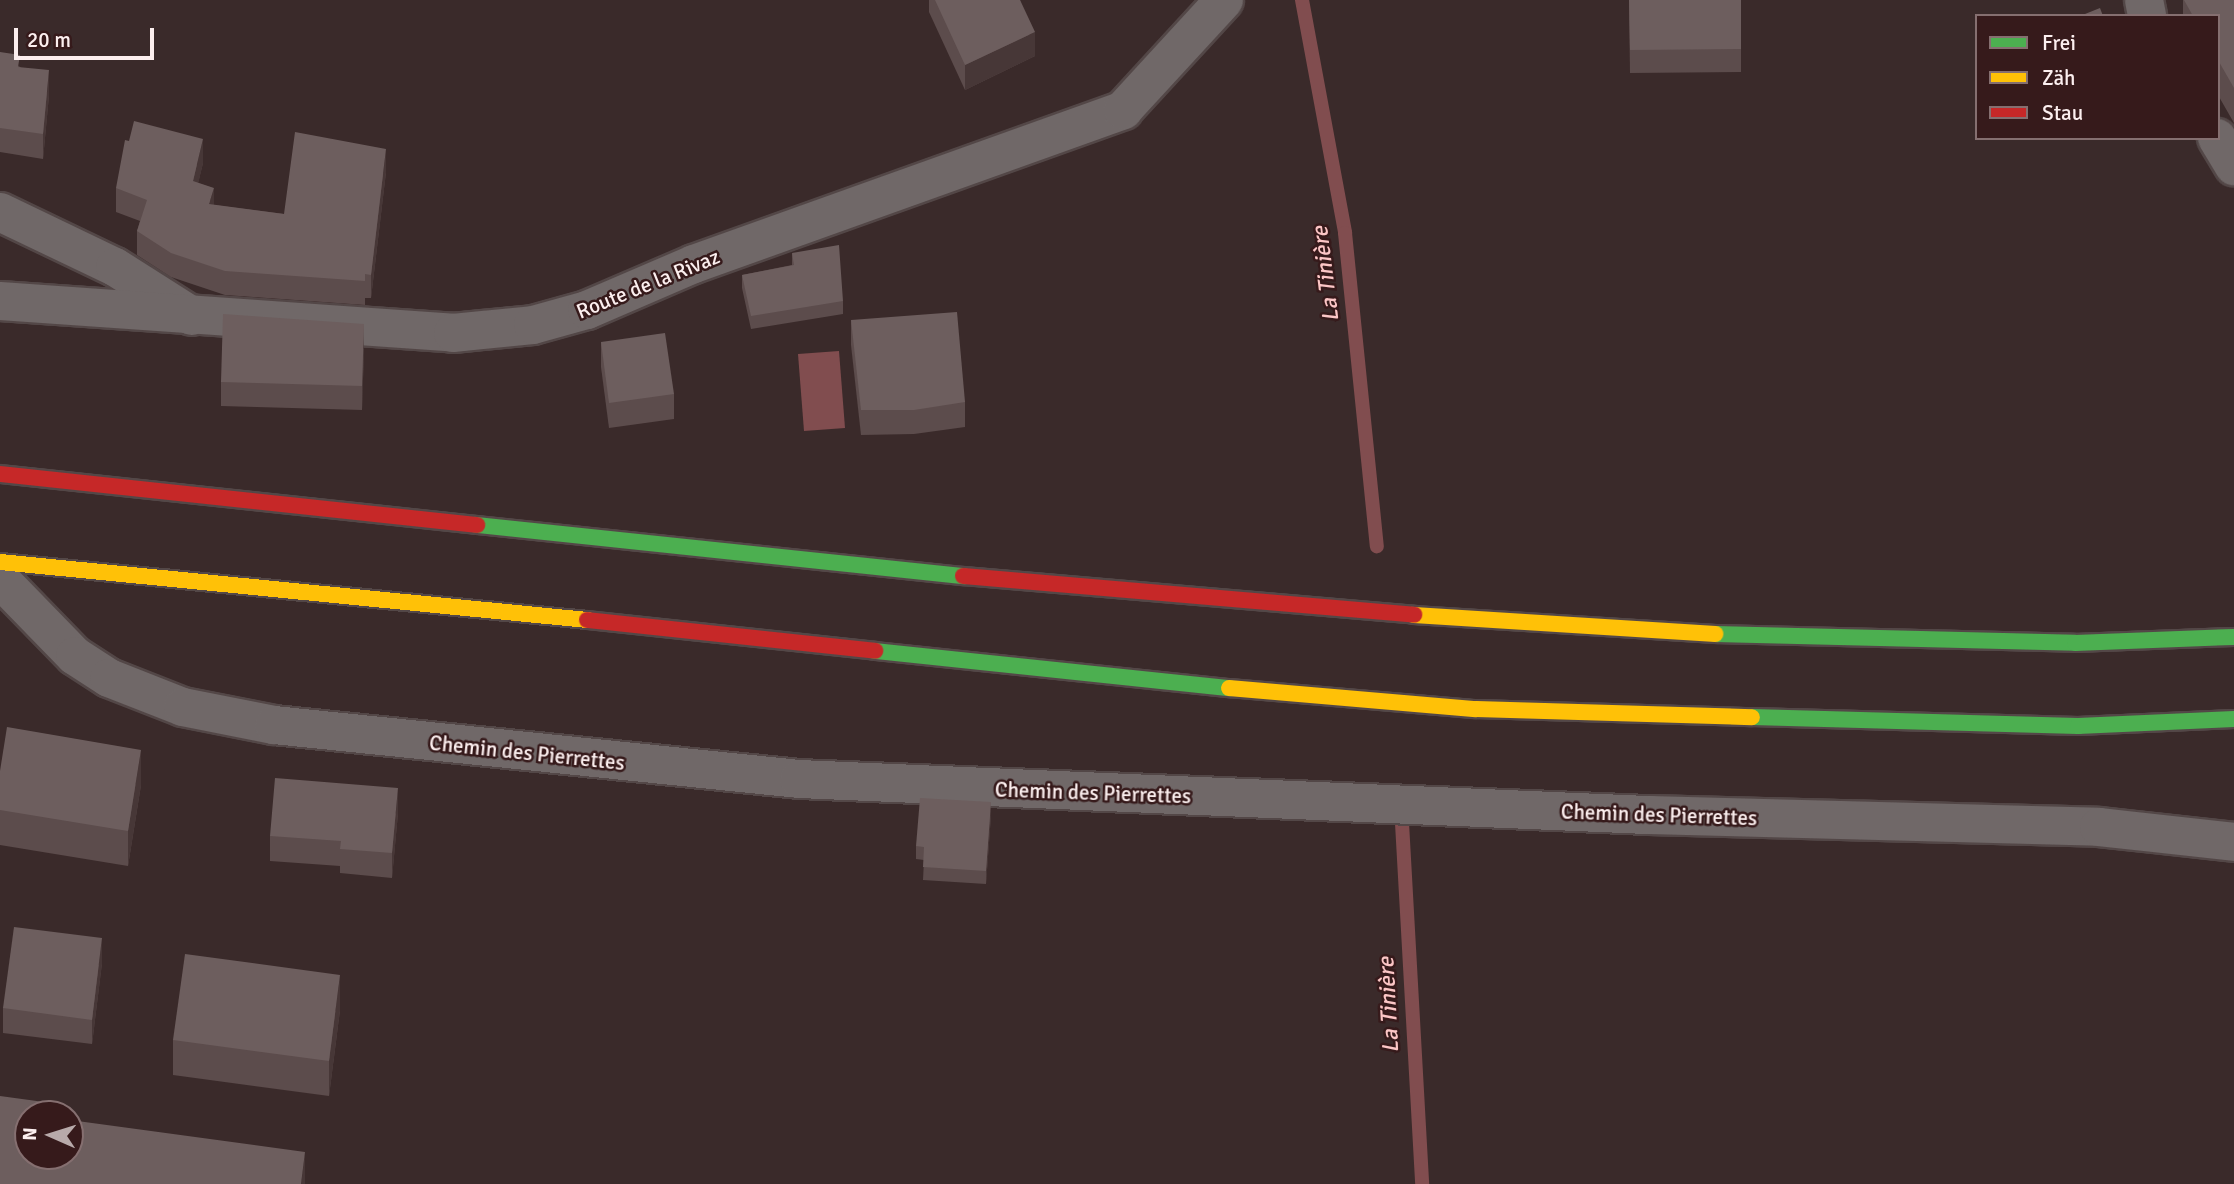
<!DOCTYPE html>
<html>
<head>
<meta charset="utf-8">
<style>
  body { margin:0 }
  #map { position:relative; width:2234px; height:1184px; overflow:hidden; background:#3a2a2a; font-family:Signika,sans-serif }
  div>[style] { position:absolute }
  .water>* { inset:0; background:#814d4f }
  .stream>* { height:14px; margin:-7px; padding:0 7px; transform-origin:7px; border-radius:7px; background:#814d4f }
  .roads { filter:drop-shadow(2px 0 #534747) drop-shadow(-2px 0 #534747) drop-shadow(0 2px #534747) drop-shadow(0 -2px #534747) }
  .street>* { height:38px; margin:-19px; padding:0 19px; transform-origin:19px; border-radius:19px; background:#706868 }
  .fast>* { height:16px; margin:-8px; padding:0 8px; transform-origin:8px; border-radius:8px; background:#4caf50 }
  .slow>* { height:16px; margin:-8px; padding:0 8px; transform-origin:8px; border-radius:8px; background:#ffc107 }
  .jam>* { height:16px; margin:-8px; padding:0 8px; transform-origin:8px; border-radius:8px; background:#c62828 }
  .wall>* { inset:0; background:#5c4c4c }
  .shaded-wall>* { inset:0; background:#473737 }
  .building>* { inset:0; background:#6d5e5e }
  span { translate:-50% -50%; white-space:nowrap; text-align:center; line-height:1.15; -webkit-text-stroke:5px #361a1b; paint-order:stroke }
  .street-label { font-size:21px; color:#fcefef }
  .water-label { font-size:23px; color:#fcc6c6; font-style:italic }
  .legend { position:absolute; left:1975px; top:14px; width:245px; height:126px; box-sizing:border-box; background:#361a1b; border:2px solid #856f70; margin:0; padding:9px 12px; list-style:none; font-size:21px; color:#fcefef }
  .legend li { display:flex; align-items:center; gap:14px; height:35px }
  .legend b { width:35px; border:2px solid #856f70 }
  .north { position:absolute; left:14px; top:1100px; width:70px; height:70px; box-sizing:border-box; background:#361a1b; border:2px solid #856f70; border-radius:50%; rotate:273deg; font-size:19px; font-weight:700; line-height:28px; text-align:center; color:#fcefef }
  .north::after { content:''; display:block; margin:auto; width:24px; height:32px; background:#b8aaaa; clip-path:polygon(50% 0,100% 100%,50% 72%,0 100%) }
  .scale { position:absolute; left:14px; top:28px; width:140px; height:32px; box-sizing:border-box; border:4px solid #fcefef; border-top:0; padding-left:9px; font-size:21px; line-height:24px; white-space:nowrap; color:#fcefef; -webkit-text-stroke:5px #361a1b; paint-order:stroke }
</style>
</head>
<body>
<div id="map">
  <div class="water">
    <i style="clip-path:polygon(839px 351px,845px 428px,804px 431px,798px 354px)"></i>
  </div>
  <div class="stream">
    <i style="left:1302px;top:0;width:237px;rotate:79.5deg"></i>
    <i style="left:1345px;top:233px;width:315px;rotate:84.2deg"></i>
    <i style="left:1402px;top:823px;width:362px;rotate:86.8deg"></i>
  </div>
  <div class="roads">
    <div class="street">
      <i style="left:2144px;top:0;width:16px;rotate:79deg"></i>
      <i style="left:2217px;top:138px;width:33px;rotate:59deg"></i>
      <i style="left:0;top:212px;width:127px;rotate:25.6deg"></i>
      <i style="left:115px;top:267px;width:91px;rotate:32.5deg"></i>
      <i style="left:0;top:301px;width:454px;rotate:4deg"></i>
      <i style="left:453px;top:333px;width:80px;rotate:-5.7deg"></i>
      <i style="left:533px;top:325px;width:56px;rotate:-15.5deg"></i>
      <i style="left:587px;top:310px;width:116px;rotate:-23.3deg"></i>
      <i style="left:694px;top:264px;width:456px;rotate:-19.7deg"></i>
      <i style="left:1123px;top:110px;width:149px;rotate:-47.4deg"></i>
      <i style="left:0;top:579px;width:107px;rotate:45.8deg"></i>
      <i style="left:75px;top:656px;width:40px;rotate:32.9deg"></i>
      <i style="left:109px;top:678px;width:79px;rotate:21.4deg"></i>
      <i style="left:183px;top:707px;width:93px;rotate:11.2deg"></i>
      <i style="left:274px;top:725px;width:528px;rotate:5.87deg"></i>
      <i style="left:799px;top:779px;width:851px;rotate:2.43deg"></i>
      <i style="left:1649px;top:815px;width:450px;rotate:1.5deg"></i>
      <i style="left:2099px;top:827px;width:136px;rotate:6.3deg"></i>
    </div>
    <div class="fast">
      <i style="left:477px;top:525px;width:489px;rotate:6deg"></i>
      <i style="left:1715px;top:634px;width:360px;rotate:1.4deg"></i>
      <i style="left:2075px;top:643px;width:159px;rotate:-2.2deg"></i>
      <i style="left:875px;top:651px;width:356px;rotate:6deg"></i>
      <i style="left:1752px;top:717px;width:326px;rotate:1.6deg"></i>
      <i style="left:2078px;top:726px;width:156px;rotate:-2.6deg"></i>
    </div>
    <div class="slow">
      <i style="left:0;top:562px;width:590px;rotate:5.64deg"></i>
      <i style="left:1414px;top:615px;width:302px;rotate:3.6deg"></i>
      <i style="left:1229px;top:688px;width:248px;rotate:4.9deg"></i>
      <i style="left:1476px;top:709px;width:276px;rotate:1.7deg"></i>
    </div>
    <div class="jam">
      <i style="left:0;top:474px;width:480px;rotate:6.1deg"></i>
      <i style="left:963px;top:576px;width:453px;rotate:4.9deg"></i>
      <i style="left:587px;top:620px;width:290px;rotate:6.1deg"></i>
    </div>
  </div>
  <div class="wall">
    <i style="clip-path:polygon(929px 0,1020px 0,1035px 56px,965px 90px,929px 12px)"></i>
    <i style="clip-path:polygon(1629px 0,1741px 0,1741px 72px,1630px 73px)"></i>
    <i style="clip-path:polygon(2183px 0,2234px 0,2234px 123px,2218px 95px,2218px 16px,2183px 16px)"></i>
    <i style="clip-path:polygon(0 52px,20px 67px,49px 95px,43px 159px,0 152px)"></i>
    <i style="clip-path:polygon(203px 163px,198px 183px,214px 205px,284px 214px,386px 172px,371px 298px,365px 298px,365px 305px,225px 295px,171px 277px,137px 255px,137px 231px,140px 221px,116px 212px,116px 188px)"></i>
    <i style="clip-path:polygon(792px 253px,843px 301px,843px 314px,751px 329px,742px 288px,742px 275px,792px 265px)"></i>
    <i style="clip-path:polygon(851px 320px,965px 402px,965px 427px,914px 434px,861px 435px,851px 345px)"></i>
    <i style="clip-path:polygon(601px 342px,674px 394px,674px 419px,609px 428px,601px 367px)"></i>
    <i style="clip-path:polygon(364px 349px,362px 410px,221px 406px,221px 382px)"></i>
    <i style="clip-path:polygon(0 771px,141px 785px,128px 866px,0 845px)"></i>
    <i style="clip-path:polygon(398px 813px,392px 878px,340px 873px,340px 866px,270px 861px,270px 836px)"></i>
    <i style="clip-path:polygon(991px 815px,986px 884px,923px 880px,924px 860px,916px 859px,916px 846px)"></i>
    <i style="clip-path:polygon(102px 963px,92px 1044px,3px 1033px,3px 1008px)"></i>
    <i style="clip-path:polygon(340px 1010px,329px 1096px,173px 1075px,173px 1040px)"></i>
  </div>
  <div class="shaded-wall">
    <i style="clip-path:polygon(1035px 32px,1035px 56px,965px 90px,965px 65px)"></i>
    <i style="clip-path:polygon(49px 70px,49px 95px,43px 159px,43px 134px)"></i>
    <i style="clip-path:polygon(203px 139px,203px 163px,193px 205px,193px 181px)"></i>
    <i style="clip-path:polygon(386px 149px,386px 172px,371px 298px,371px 275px)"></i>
    <i style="clip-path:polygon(214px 188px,214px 211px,209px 204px)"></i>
    <i style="clip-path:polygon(364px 324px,364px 349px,362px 410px,362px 386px)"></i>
    <i style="clip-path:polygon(141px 750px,141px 785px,128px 866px,128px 831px)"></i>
    <i style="clip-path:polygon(398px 788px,398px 813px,392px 878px,392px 853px)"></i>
    <i style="clip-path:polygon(991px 802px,991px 815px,986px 884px,986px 871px)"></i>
    <i style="clip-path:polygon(102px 938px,102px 963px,92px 1044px,92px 1020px)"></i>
    <i style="clip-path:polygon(340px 975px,340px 1010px,329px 1096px,329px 1061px)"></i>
    <i style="clip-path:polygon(305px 1152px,305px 1184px,301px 1184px)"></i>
  </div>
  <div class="building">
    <i style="clip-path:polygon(935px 0,1020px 0,1035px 32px,965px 65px)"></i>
    <i style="clip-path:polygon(1629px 0,1741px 0,1741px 49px,1630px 50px)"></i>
    <i style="clip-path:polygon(2184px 0,2234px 0,2234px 88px,2218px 60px,2218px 16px,2193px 16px)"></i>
    <i style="clip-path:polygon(2100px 8px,2103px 16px,2080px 16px)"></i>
    <i style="clip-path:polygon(0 52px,20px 55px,18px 67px,49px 70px,43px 134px,0 128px)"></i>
    <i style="clip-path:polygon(134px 121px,203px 139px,193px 181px,214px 188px,209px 204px,284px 214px,295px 132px,386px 149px,371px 275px,365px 274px,365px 281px,225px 271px,171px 253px,137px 231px,147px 200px,116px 188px,125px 140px,129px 141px)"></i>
    <i style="clip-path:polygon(839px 245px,843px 301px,751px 316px,742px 275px,794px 265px,792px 253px)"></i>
    <i style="clip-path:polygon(957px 312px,965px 402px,914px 410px,861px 410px,851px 320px)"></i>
    <i style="clip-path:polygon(223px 314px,364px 324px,362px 386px,221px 382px)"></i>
    <i style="clip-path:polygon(665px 333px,674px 394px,609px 403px,601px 342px)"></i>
    <i style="clip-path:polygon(7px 727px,141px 750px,128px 831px,0 810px,0 771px)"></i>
    <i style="clip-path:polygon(275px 778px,398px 788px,392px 853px,340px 849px,341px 841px,270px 836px)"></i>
    <i style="clip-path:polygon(920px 798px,991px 802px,986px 871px,923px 867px,924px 847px,916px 846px)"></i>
    <i style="clip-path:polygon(14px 927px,102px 938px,92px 1020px,3px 1008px)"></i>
    <i style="clip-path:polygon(185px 954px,340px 975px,329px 1061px,173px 1040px)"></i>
    <i style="clip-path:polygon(0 1096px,44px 1102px,42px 1114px,28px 1114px,28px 1156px,70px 1156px,70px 1120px,305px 1152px,301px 1184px,0 1184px)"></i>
  </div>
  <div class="street-label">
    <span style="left:648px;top:284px;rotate:-22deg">Route de la Rivaz</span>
    <span style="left:527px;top:753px;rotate:6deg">Chemin des Pierrettes</span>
    <span style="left:1093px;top:793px;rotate:2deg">Chemin des Pierrettes</span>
    <span style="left:1659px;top:815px;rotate:2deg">Chemin des Pierrettes</span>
  </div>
  <div class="water-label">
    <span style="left:1326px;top:274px;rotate:-97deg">La Tinière</span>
    <span style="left:1389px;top:1005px;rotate:-93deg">La Tinière</span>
  </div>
  <ul class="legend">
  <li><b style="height:9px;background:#4caf50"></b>Frei</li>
  <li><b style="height:9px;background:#ffc107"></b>Zäh</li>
  <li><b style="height:9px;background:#c62828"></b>Stau</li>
  </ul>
  <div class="north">N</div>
  <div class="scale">20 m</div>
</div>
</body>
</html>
